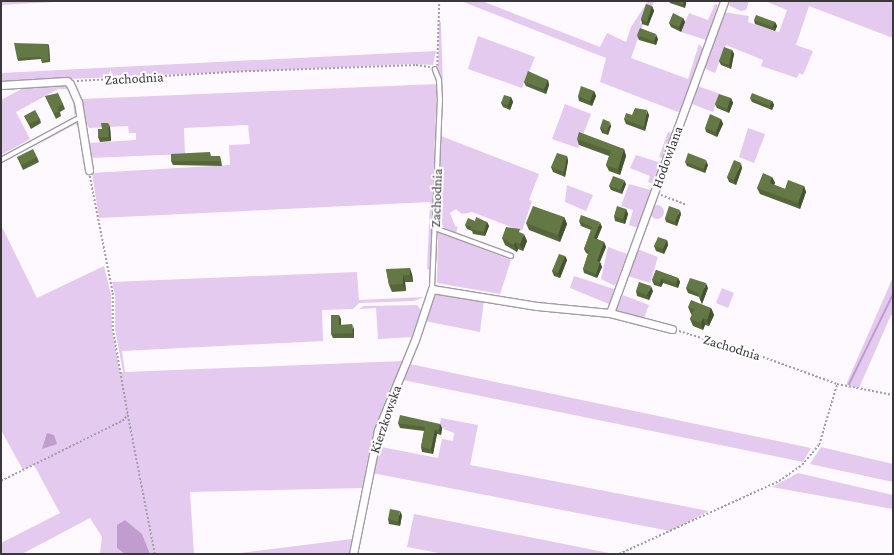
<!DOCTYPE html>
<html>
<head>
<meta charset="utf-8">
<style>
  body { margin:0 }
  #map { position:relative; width:894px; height:555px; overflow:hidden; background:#fdf9ff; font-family:"Crimson Pro",serif }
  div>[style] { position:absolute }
  .green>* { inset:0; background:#e5caf0 }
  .round { border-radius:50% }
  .water>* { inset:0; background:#c09ccf }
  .stream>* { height:2px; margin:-1px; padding:0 1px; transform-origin:1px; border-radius:1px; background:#c09ccf }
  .path>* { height:1.5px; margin-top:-0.75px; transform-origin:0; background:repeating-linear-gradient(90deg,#a29fa4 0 2px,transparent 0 4px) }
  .roads { filter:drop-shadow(1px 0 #a29ca5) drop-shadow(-1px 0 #a29ca5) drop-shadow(0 1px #a29ca5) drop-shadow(0 -1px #a29ca5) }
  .service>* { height:3.5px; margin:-1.75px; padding:0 1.75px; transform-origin:1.75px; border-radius:1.75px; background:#fff }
  .minor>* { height:7px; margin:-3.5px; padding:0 3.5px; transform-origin:3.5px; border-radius:3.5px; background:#fff }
  .wall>* { inset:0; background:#55673a }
  .shaded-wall>* { inset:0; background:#455430 }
  .building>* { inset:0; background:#637844 }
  span { translate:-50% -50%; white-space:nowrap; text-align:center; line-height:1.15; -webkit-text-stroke:4px #fff; paint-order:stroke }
  .street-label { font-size:14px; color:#39373a }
  .frame { position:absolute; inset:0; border:2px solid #39373a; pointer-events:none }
</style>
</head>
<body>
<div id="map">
  <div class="green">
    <i style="clip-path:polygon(1px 1px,73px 1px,1px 5px)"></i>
    <i style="clip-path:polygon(461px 1px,482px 1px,600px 47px,607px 33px,626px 42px,631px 27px,648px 1px,654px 1px,651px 10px,641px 19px,640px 23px,643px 24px,631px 58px,688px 79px,699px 44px,703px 48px,681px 110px,678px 112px,600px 82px,606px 58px)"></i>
    <i style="clip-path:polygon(727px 1px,749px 1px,746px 10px,741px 11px,730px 6px)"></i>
    <i style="clip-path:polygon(765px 1px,893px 1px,893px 38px,809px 6px,796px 45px,813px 51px,803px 75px,799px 73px,797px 78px,761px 66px,763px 60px,726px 45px,715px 73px,704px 68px,724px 12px,749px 16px,748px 22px,779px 32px,787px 10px)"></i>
    <i style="clip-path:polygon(715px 4px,718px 5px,706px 40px,681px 32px,689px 13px,708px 20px)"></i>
    <i style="clip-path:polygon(439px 21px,441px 22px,443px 90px,438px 68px)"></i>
    <i style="clip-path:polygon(478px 36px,535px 57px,522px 88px,468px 69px)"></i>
    <i style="clip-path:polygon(436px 51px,433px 65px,411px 64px,1px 82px,1px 73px)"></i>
    <i style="clip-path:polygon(437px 84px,430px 270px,427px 269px,430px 202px,99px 218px,92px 173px,230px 165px,229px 145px,250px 144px,248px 125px,184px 128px,185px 154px,91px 158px,88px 143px,136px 140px,136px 133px,129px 133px,128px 126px,89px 128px,84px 121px,81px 99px)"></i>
    <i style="clip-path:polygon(57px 85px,67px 87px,74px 93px,77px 113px,74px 115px,73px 94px,68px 89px,58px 89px,16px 112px,30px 139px,1px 155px,1px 100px,25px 87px)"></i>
    <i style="clip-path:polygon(698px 86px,720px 94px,713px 112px,692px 104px)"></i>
    <i style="clip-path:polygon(565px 104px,591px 114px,578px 148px,552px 139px)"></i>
    <i style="clip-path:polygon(75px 122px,79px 124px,84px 154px,79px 127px,75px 124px,34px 147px)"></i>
    <i style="clip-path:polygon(748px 128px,765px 134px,754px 163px,739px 157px)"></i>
    <i style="clip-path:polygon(668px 132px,673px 133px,662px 158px,659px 157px)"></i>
    <i style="clip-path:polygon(441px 136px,539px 174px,529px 200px,532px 201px,522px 231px,472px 212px,462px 214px,456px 209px,450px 213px,455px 226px,458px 227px,456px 233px,437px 224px)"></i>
    <i style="clip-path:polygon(636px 155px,661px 163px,654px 184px,648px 182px,650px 176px,630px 168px)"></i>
    <i style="clip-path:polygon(629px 184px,651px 190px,638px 228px,629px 225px,633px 210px,621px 206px)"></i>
    <i style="clip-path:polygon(567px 185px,593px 195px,586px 211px,565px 202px)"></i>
    <i class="round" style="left:650px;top:205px;width:14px;height:14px"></i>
    <i style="clip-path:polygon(1px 225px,37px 298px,104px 266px,111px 295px,112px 329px,120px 372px,123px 372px,115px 329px,115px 295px,112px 282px,357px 272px,359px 300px,424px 297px,414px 301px,359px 303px,353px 309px,322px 310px,323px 341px,122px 351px,125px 372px,403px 361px,373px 434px,362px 488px,190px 492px,194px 554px,100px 554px,102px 537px,90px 518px,22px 554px,1px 554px,1px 543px,60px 513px,34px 465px,23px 470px,1px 430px)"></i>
    <i style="clip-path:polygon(438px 232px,511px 260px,500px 294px,437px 283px)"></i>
    <i style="clip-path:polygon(608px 247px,627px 254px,615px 286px,601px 279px)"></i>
    <i style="clip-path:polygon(640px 250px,658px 257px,650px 283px,628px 276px,637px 251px)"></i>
    <i style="clip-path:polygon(574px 276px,614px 289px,609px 304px,570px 288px)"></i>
    <i style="clip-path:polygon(893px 277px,893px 316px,891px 315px,859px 388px,846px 385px)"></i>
    <i style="clip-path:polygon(722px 288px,734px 293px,728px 308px,716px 303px)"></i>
    <i style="clip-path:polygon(436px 293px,484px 300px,480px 332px,425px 321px,410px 364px,811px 448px,803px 462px,403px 380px,392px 411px,389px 411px,432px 297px)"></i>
    <i style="clip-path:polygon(623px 295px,649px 305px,644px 318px,616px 311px)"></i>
    <i style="clip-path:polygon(417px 305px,421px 310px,413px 337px,378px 339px,376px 308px,359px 309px,363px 306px)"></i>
    <i style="clip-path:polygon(441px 418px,478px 425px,470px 465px,709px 511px,670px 531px,372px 473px,376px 446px,438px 458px,442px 439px,453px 441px,454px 433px,439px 427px)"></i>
    <i style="clip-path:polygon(821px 447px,893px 464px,893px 482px,810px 464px)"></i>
    <i style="clip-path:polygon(798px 473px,893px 495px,893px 509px,772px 487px)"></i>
    <i style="clip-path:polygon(414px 514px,614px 554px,444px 554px,407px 547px)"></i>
    <i style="clip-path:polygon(352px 539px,349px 554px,232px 554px)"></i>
  </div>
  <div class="water">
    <i style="clip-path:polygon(47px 433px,54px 435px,57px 444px,42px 449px)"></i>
    <i style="clip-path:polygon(125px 520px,142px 534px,150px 554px,125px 554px,117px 548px,117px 525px)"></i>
  </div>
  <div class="stream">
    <i style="left:849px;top:384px;width:100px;rotate:-63.9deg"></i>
  </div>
  <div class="path">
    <i style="left:437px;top:66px;width:65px;rotate:-88.2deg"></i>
    <i style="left:77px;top:81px;width:176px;rotate:-3.3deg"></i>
    <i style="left:253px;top:71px;width:163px;rotate:-2.1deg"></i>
    <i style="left:416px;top:65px;width:14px;rotate:8deg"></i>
    <i style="left:90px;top:176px;width:119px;rotate:78.9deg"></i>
    <i style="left:113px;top:293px;width:36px;rotate:90deg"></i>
    <i style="left:113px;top:329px;width:87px;rotate:80.1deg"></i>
    <i style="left:128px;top:415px;width:142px;rotate:79deg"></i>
    <i style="left:661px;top:195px;width:28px;rotate:21deg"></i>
    <i style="left:679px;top:331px;width:88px;rotate:17.2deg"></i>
    <i style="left:763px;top:357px;width:79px;rotate:20deg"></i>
    <i style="left:837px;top:384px;width:57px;rotate:11.1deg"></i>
    <i style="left:1px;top:481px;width:135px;rotate:-26.4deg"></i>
    <i style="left:122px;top:421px;width:8px;rotate:-45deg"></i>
    <i style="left:619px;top:554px;width:176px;rotate:-24.5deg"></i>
    <i style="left:779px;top:481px;width:28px;rotate:-35deg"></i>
    <i style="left:802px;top:465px;width:26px;rotate:-50deg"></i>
    <i style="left:819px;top:445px;width:64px;rotate:-73.6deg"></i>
  </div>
  <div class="roads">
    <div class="service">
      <i style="left:1px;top:160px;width:91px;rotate:-28.3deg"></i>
      <i style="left:435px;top:228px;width:81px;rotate:20.2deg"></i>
      <i style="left:432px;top:289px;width:188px;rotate:-87.6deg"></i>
      <i style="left:440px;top:101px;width:21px;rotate:-93deg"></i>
      <i style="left:439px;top:80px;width:11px;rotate:-112deg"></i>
    </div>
    <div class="minor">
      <i style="left:1px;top:85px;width:66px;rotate:-3.5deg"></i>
      <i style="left:67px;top:81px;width:4px;rotate:45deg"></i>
      <i style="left:70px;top:84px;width:20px;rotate:66deg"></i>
      <i style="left:78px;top:102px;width:69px;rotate:80.8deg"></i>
      <i style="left:610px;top:313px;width:332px;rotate:-69.9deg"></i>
      <i style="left:353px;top:554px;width:126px;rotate:-78.6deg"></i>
      <i style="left:378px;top:430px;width:97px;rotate:-67.7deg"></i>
      <i style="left:415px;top:340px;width:54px;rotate:-71.6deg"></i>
      <i style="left:432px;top:289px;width:106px;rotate:9.2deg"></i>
      <i style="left:537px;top:306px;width:73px;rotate:5.5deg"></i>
      <i style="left:610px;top:313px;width:64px;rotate:14.5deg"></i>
    </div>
  </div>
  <div class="wall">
    <i style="clip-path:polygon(669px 1px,686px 1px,686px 3px,685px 8px,670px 3px)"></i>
    <i style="clip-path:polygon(652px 6px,654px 11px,648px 26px,642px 24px,641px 19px)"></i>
    <i style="clip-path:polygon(683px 18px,685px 22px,681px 32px,671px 27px,669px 23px)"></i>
    <i style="clip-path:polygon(754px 20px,775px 22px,777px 26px,775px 31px,755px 24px)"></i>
    <i style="clip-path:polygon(637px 35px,658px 39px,656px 45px,639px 40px)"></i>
    <i style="clip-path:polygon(48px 44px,49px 46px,50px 62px,42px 63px,41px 59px,18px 61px,17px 58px)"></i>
    <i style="clip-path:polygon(732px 50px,734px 54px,731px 69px,721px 65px,719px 61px)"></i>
    <i style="clip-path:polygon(548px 80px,549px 85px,546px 94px,526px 86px,524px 82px)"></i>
    <i style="clip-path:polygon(594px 91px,596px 96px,592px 106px,579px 101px,578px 96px)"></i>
    <i style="clip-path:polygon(45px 96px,63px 104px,65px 109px,60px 112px,61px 116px,56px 119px)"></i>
    <i style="clip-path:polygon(511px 97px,513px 102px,510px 110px,503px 107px,501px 103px)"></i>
    <i style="clip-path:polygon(731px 98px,733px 103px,729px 113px,717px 108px,715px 104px)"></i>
    <i style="clip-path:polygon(750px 98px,772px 101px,774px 105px,772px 110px,752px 102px)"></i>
    <i style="clip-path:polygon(632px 115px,649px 115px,645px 131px,626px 124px,624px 119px)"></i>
    <i style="clip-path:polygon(24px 116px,40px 119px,41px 123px,31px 129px)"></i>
    <i style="clip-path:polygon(721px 119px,723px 124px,717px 137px,706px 132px,705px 128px)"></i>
    <i style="clip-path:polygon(611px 126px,608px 135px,602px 133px,600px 128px)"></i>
    <i style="clip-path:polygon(110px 127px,111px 141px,100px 142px,98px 137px,102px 129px)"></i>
    <i style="clip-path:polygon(577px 139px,624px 149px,626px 156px,620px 175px,609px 171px,606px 165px,609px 156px,579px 145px)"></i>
    <i style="clip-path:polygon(220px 156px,221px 160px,222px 166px,173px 165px,171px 161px)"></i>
    <i style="clip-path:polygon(567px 156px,568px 161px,565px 177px,553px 172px,551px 167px)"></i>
    <i style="clip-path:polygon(17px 157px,37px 157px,39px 162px,23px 170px)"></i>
    <i style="clip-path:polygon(685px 162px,708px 165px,705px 173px,687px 166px)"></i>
    <i style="clip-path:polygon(742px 168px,736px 185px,729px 182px,727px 177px)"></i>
    <i style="clip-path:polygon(772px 177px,775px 183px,774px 185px,785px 189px,804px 186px,806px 192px,800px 209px,760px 194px,757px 188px)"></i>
    <i style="clip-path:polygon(626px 184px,622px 194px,611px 190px,609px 186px)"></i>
    <i style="clip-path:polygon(626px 209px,628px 214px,625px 224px,615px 221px,614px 216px)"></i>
    <i style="clip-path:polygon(681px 214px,677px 226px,666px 222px,665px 218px)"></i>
    <i style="clip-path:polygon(564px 217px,567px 224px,560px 242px,529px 230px,526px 223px)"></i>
    <i style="clip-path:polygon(475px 221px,487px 222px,489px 226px,485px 236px,473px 234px,472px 231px,467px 229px,465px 225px)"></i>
    <i style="clip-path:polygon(579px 221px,602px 227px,597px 239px,604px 242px,606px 247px,600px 262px,602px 267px,597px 278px,584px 273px,583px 269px,588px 254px,586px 253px,584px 249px,591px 230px,581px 226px)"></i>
    <i style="clip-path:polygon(521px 233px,527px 241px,523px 251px,518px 249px,517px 252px,505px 245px,502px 238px)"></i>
    <i style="clip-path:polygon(667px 240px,668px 245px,664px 254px,656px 251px,654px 246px)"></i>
    <i style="clip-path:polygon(565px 256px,567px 260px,560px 278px,554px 276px,552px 271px)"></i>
    <i style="clip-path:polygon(386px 269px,412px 274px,413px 282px,405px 282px,406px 291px,392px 292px,389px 285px)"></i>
    <i style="clip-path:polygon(656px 270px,678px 278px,680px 282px,678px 288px,663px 283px,661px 287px,654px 285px,652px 280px)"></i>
    <i style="clip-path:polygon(686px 288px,708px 288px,702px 304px,699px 297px,688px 293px)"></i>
    <i style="clip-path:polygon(636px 291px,653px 291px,649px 300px,637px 296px)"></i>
    <i style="clip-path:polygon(688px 307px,711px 308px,714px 315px,709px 326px,705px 325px,703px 330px,693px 326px,690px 319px,692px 315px,691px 314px)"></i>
    <i style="clip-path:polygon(341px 319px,341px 325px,354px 329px,354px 338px,333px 338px,331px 334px)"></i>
    <i style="clip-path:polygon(398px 423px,440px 424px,442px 428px,441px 435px,437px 434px,433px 454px,422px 452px,421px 447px,424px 431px,400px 428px)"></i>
    <i style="clip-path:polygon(402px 515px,400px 526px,389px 524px,388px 519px)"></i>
  </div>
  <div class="shaded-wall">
    <i style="clip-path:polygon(684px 1px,686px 1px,686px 3px,685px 8px,683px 4px)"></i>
    <i style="clip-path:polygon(652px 6px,654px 11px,648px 26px,647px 22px)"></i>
    <i style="clip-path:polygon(683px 18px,685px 22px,681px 32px,679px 27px)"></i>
    <i style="clip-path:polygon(775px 22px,777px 26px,775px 31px,773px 27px)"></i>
    <i style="clip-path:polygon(656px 34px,658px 39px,656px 45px,654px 41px)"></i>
    <i style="clip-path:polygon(48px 44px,49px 46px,50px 62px,49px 60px)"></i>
    <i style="clip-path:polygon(732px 50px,734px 54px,731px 69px,729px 65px)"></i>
    <i style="clip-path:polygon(548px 80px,549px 85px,546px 94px,544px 89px)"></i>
    <i style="clip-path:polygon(594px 91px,596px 96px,592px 106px,590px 101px)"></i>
    <i style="clip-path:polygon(511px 97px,513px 102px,510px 110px,508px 105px)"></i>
    <i style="clip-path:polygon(731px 98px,733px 103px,729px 113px,727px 109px)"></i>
    <i style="clip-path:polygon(772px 101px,774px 105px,772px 110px,770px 106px)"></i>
    <i style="clip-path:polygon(647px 110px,649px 115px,645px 131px,644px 127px)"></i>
    <i style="clip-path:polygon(721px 119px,723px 124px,717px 137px,716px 132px)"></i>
    <i style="clip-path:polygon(610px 122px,611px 126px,608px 135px,607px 131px)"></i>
    <i style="clip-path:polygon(108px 123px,110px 127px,111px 141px,109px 137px)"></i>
    <i style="clip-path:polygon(624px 149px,626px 156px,620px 175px,618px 169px)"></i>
    <i style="clip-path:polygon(567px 156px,568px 161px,565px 177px,564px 172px)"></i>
    <i style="clip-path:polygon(706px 160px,708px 165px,705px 173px,704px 169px)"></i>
    <i style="clip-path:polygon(741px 163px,742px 168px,736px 185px,734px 180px)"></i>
    <i style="clip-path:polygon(772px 177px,775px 183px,772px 189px,770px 183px)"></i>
    <i style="clip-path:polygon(624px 180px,626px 184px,622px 194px,621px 190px)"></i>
    <i style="clip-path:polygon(804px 186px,806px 192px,800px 209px,798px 203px)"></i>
    <i style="clip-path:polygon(626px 209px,628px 214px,625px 224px,623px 219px)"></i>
    <i style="clip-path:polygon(680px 210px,681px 214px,677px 226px,675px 222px)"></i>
    <i style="clip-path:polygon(564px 217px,567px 224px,560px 242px,558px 235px)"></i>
    <i style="clip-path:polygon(487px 222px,489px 226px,485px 236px,484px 232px)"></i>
    <i style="clip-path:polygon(600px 222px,602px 227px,595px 243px,594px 238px)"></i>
    <i style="clip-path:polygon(524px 234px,527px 241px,523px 251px,520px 244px)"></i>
    <i style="clip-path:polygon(667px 240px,668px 245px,664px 254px,663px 249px)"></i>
    <i style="clip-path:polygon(515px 242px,518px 249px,517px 252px,514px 245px)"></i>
    <i style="clip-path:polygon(604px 242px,606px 247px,598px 265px,597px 261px)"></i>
    <i style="clip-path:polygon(565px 256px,567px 260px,560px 278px,558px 273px)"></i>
    <i style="clip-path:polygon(600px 262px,602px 267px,597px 278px,596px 274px)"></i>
    <i style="clip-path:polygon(410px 268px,412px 274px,413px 282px,410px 275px)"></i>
    <i style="clip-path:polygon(403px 275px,405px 282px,406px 291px,403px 284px)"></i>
    <i style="clip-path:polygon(661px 278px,663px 283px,661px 287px,660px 283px)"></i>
    <i style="clip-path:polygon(678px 278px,680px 282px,678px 288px,676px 283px)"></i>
    <i style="clip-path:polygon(706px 283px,708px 288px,702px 304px,700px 299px)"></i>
    <i style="clip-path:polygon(651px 286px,653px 291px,649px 300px,647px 295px)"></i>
    <i style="clip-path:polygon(711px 308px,714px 315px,709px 326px,707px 320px)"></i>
    <i style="clip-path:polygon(339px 315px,341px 319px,341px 329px,339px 325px)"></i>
    <i style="clip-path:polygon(703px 318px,705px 325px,703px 330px,701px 323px)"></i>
    <i style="clip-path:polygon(352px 324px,354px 329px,354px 338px,353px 333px)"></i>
    <i style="clip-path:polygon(440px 424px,442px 428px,441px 435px,439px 430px)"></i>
    <i style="clip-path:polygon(435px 429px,437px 434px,433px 454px,431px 449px)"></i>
    <i style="clip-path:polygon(400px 511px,402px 515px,400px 526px,398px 522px)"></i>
  </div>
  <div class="building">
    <i style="clip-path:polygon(676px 1px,684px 1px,683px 4px)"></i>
    <i style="clip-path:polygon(646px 4px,652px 6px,647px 22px,641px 19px)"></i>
    <i style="clip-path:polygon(673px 13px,683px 18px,679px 27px,669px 23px)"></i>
    <i style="clip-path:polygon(756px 15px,775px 22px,773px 27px,754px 20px)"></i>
    <i style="clip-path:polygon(640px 28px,656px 34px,654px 41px,637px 35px)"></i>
    <i style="clip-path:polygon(14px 43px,48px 44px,49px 60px,41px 61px,41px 57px,17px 58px)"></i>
    <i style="clip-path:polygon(724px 47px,732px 50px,729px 65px,719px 61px)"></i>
    <i style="clip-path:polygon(528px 71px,548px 80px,544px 89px,524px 82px)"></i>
    <i style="clip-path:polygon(581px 86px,594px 91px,590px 101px,578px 96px)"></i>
    <i style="clip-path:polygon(58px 93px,63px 104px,57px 107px,59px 111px,54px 114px,45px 96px)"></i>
    <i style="clip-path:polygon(752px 93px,772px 101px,770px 106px,750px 98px)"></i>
    <i style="clip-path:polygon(719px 94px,731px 98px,727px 109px,715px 104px)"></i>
    <i style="clip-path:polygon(504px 95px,511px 97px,508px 105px,501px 103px)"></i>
    <i style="clip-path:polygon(635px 108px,647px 110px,644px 127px,624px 119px,626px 113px,632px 115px)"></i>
    <i style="clip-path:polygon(35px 110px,40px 119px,29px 124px,24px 116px)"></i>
    <i style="clip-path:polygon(710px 114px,721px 119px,716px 132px,705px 128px)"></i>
    <i style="clip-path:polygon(603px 119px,610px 122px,607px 131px,600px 128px)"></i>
    <i style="clip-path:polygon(101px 123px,108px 123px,109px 137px,98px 137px,98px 129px,102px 129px)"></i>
    <i style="clip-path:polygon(579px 132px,624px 149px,618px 169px,606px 165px,611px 151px,577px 139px)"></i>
    <i style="clip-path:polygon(33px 149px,37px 157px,22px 165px,17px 157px)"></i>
    <i style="clip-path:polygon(210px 152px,211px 156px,220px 156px,220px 161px,171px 161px,171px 154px)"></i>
    <i style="clip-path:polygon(557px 153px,567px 156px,564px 172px,551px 167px)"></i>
    <i style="clip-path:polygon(688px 153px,706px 160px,704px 169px,685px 162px)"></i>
    <i style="clip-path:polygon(734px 160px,741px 163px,734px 180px,727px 177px)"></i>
    <i style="clip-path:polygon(763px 173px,772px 177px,770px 183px,785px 189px,788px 180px,804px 186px,798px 203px,757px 188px)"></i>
    <i style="clip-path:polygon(613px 176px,624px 180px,621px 190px,609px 186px)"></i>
    <i style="clip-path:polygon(533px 206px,564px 217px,558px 235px,526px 223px)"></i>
    <i style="clip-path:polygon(617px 206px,626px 209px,623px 219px,614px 216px)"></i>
    <i style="clip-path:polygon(669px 206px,680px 210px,675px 222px,665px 218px)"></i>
    <i style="clip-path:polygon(581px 215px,600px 222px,594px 238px,604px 242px,597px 261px,600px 262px,596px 274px,583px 269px,590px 248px,589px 251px,584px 249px,592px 227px,579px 221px)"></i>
    <i style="clip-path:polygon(476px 217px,487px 222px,484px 232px,471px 229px,472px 227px,465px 225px,468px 218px,475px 221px)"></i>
    <i style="clip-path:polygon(506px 227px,520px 229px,519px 232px,524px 234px,520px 244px,515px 242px,514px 245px,502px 238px)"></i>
    <i style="clip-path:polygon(658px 237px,667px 240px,663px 249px,654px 246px)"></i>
    <i style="clip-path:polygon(559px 254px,565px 256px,558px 273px,552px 271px)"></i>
    <i style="clip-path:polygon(410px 268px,410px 275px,403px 275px,403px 284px,389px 285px,386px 269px)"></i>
    <i style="clip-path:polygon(656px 270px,678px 278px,676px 283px,661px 278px,660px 283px,652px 280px)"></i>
    <i style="clip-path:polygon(690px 278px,706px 283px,700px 299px,698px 293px,686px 288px)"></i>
    <i style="clip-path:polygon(639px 282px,651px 286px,647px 295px,636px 291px)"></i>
    <i style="clip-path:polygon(691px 300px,711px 308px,707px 320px,703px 318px,701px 323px,690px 319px,694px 309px,688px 307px)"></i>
    <i style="clip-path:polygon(331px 315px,339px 315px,339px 325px,352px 324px,353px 333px,331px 334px)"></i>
    <i style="clip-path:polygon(400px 415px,440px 424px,439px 430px,435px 429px,431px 449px,421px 447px,425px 427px,398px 423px)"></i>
    <i style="clip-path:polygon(390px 509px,400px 511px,398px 522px,388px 519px)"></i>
  </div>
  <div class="street-label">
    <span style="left:134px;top:78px;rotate:-3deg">Zachodnia</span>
    <span style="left:667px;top:157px;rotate:-70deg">Hodowlana</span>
    <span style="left:436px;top:198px;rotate:-88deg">Zachodnia</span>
    <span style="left:732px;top:347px;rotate:17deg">Zachodnia</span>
    <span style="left:385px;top:419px;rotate:-71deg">Kierzkowska</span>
  </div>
  <div class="frame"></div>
</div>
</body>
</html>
